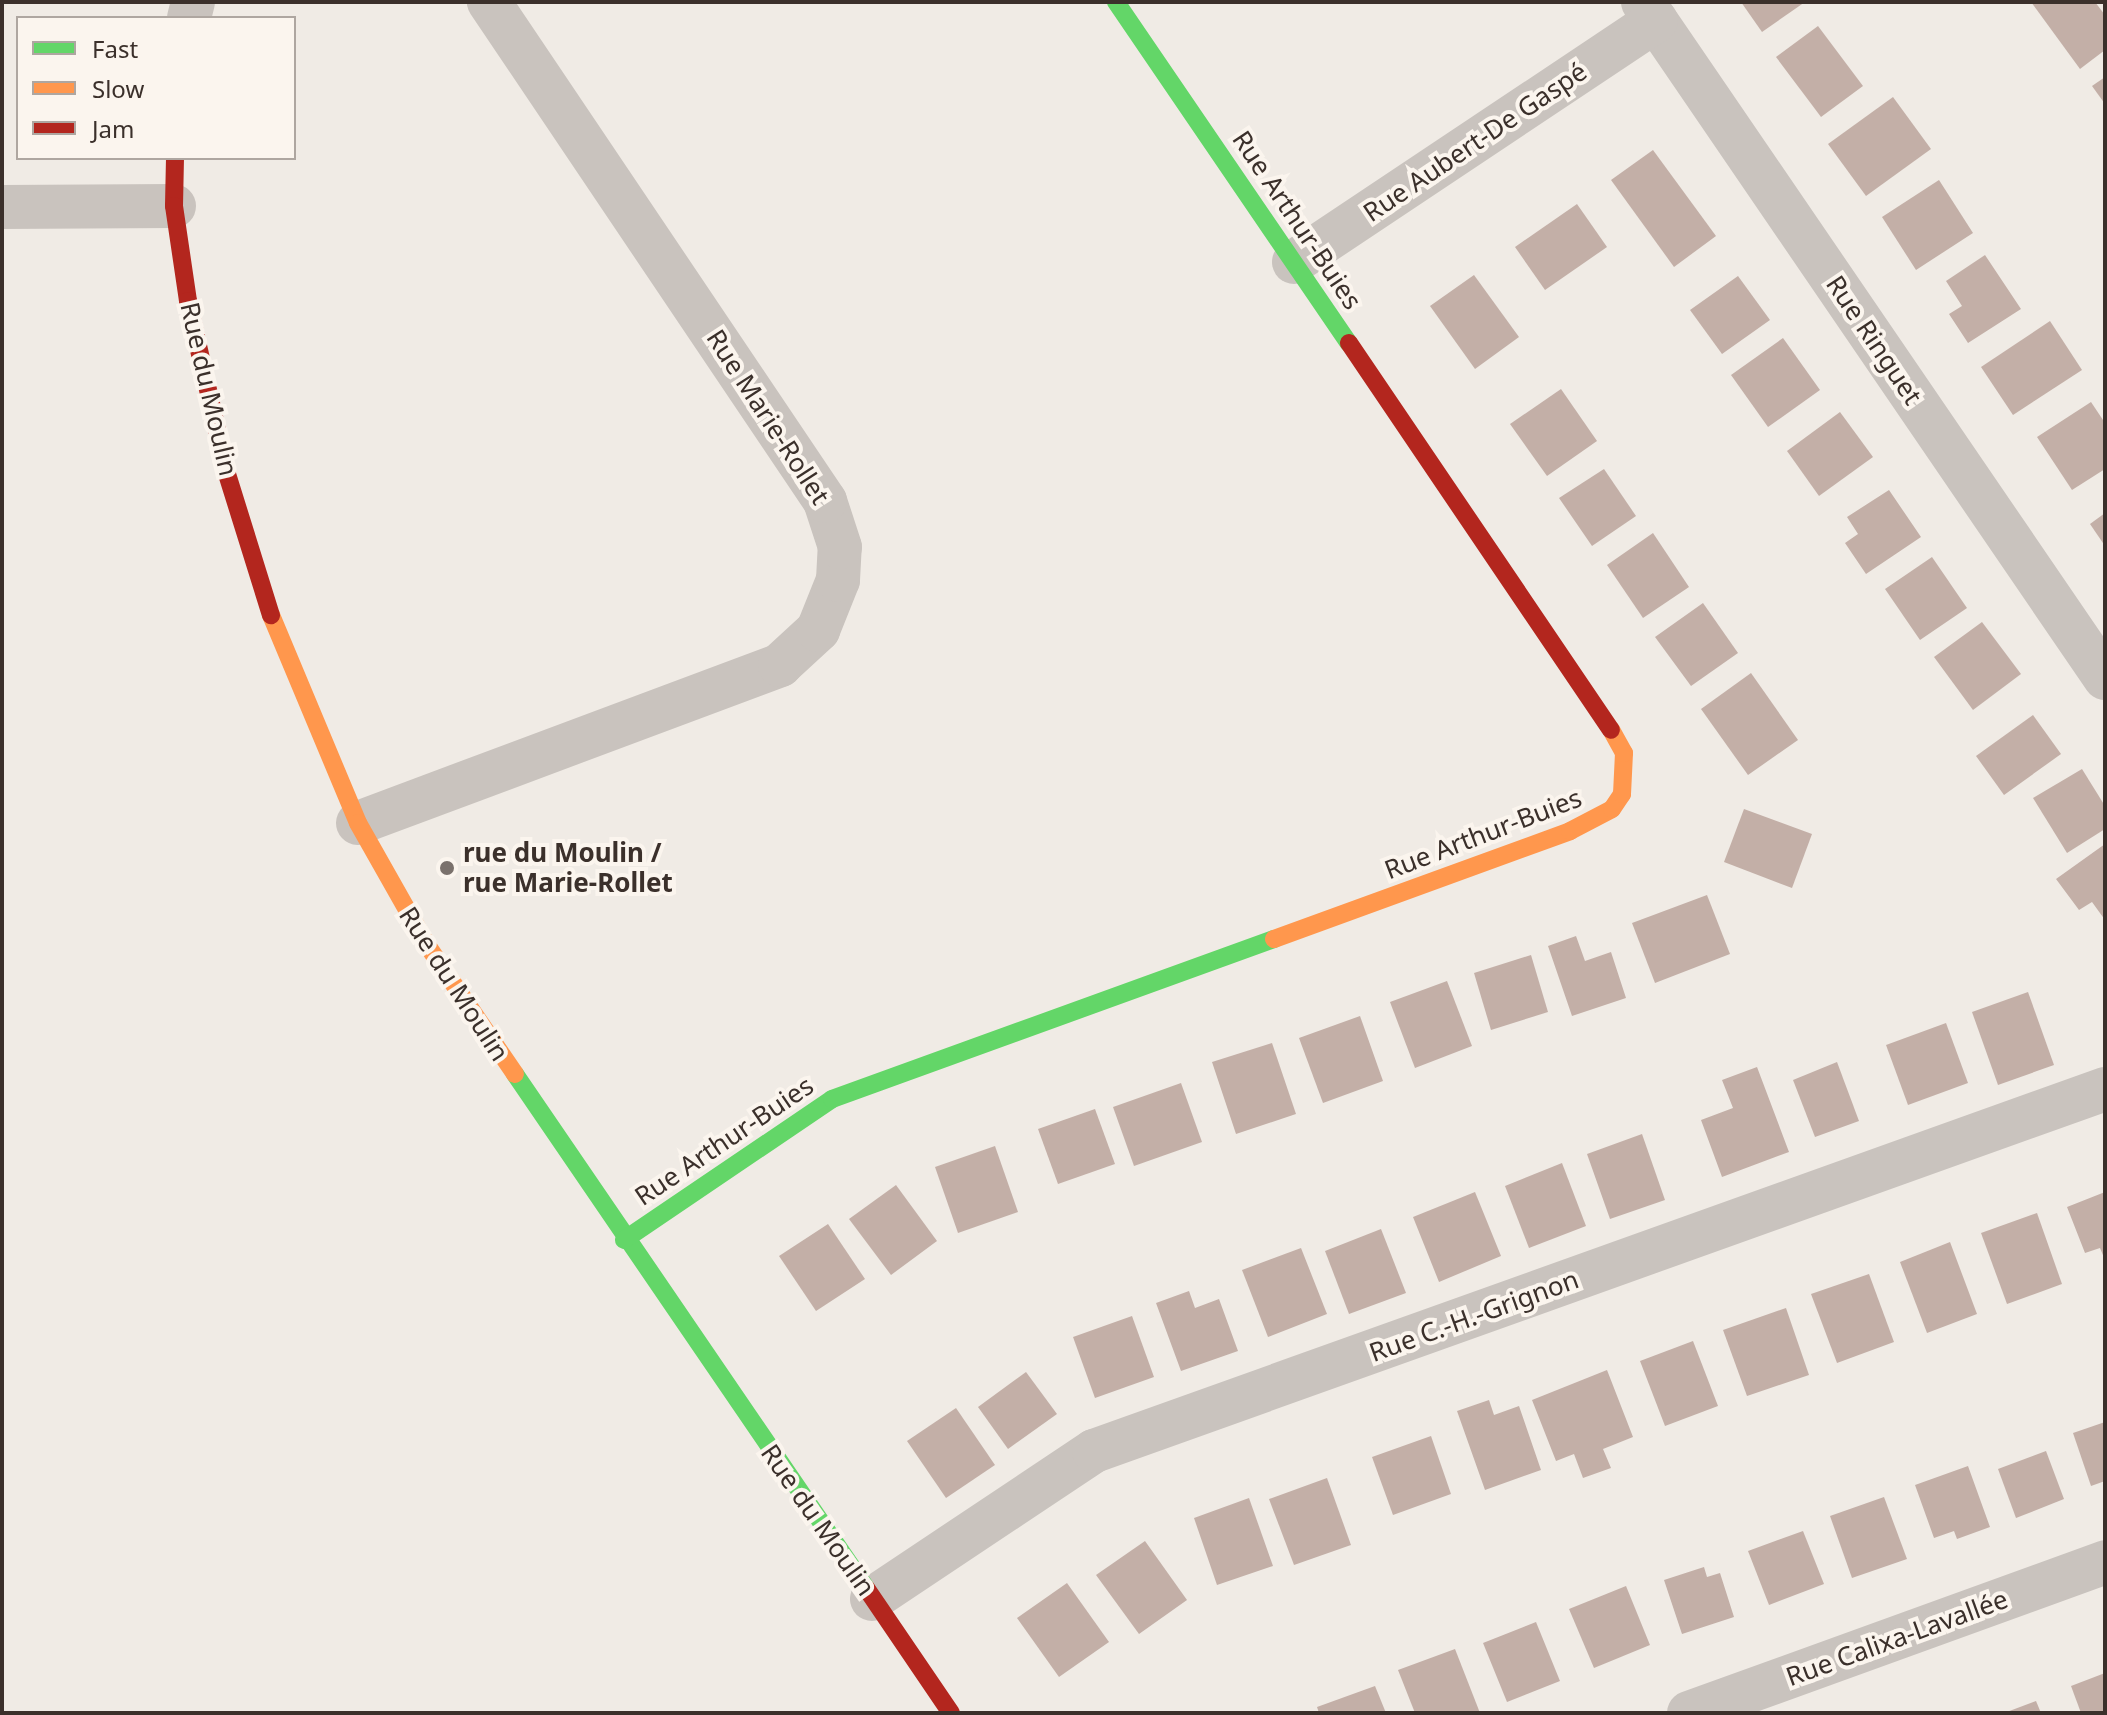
<!DOCTYPE html>
<html>
<head>
<meta charset="utf-8">
<style>
  body { margin:0 }
  #map { position:relative; width:2107px; height:1715px; overflow:hidden; background:#f0ebe5; font-family:"Noto Sans",sans-serif }
  div>[style] { position:absolute }
  .building>* { inset:0; background:#c3afa7 }
  .street>* { height:44px; margin:-22px; padding:0 22px; transform-origin:22px; border-radius:22px; background:#c9c3be }
  .fast>* { height:18px; margin:-9px; padding:0 9px; transform-origin:9px; border-radius:9px; background:#63d668 }
  .slow>* { height:18px; margin:-9px; padding:0 9px; transform-origin:9px; border-radius:9px; background:#ff974d }
  .jam>* { height:18px; margin:-9px; padding:0 9px; transform-origin:9px; border-radius:9px; background:#b3261e }
  .dots>* { width:22px; height:22px; translate:-50% -50%; box-sizing:border-box; border:4px solid #fbf5ee; border-radius:50% }
  span { translate:-50% -50%; white-space:nowrap; text-align:center; line-height:1.15; -webkit-text-stroke:8px #fbf5ee; paint-order:stroke }
  .street-label { font-size:26px; color:#3b302b }
  .poi-label { font-size:26px; color:#3b302b; font-weight:700 }
  .left { translate:0 -50%; text-align:left }
  .frame { position:absolute; inset:0; border:4px solid #3b302b; pointer-events:none }
  .legend { position:absolute; left:16px; top:16px; width:280px; height:144px; box-sizing:border-box; background:#fbf5ee; border:2px solid #aea6a0; margin:0; padding:10px 14px; list-style:none; font-size:24px; color:#3b302b }
  .legend li { display:flex; align-items:center; gap:16px; height:40px }
  .legend b { width:40px; border:2px solid #aea6a0 }
</style>
</head>
<body>
<div id="map">
  <div class="building">
    <i style="clip-path:polygon(1741px 2px,1805px 2px,1762px 32px)"></i>
    <i style="clip-path:polygon(2031px 2px,2095px 2px,2105px 15px,2105px 50px,2080px 69px)"></i>
    <i style="clip-path:polygon(1818px 26px,1863px 86px,1821px 117px,1776px 57px)"></i>
    <i style="clip-path:polygon(2105px 77px,2105px 104px,2092px 86px)"></i>
    <i style="clip-path:polygon(1893px 97px,1931px 149px,1866px 196px,1828px 144px)"></i>
    <i style="clip-path:polygon(1653px 150px,1716px 236px,1674px 267px,1611px 180px)"></i>
    <i style="clip-path:polygon(1939px 180px,1973px 233px,1916px 270px,1882px 217px)"></i>
    <i style="clip-path:polygon(1577px 204px,1607px 247px,1545px 290px,1515px 247px)"></i>
    <i style="clip-path:polygon(1985px 255px,2021px 309px,1968px 343px,1949px 314px,1962px 306px,1946px 281px)"></i>
    <i style="clip-path:polygon(1474px 275px,1519px 337px,1475px 369px,1430px 306px)"></i>
    <i style="clip-path:polygon(1738px 276px,1770px 320px,1722px 354px,1690px 310px)"></i>
    <i style="clip-path:polygon(2050px 321px,2082px 370px,2013px 415px,1981px 367px)"></i>
    <i style="clip-path:polygon(1783px 338px,1820px 390px,1768px 427px,1731px 375px)"></i>
    <i style="clip-path:polygon(1561px 389px,1597px 441px,1547px 476px,1510px 424px)"></i>
    <i style="clip-path:polygon(2091px 402px,2105px 423px,2105px 469px,2072px 490px,2037px 437px)"></i>
    <i style="clip-path:polygon(1840px 412px,1873px 457px,1819px 496px,1787px 451px)"></i>
    <i style="clip-path:polygon(1604px 469px,1636px 516px,1592px 546px,1559px 498px)"></i>
    <i style="clip-path:polygon(1889px 490px,1921px 537px,1866px 574px,1845px 543px,1858px 534px,1847px 517px)"></i>
    <i style="clip-path:polygon(2105px 513px,2105px 546px,2090px 524px)"></i>
    <i style="clip-path:polygon(1653px 533px,1689px 587px,1643px 618px,1607px 565px)"></i>
    <i style="clip-path:polygon(1932px 557px,1967px 608px,1920px 640px,1885px 589px)"></i>
    <i style="clip-path:polygon(1703px 603px,1738px 653px,1691px 686px,1655px 637px)"></i>
    <i style="clip-path:polygon(1982px 622px,2021px 674px,1973px 710px,1934px 657px)"></i>
    <i style="clip-path:polygon(1751px 673px,1798px 740px,1748px 775px,1701px 709px)"></i>
    <i style="clip-path:polygon(2033px 715px,2061px 754px,2004px 795px,1976px 756px)"></i>
    <i style="clip-path:polygon(2082px 769px,2105px 806px,2105px 829px,2067px 853px,2033px 798px)"></i>
    <i style="clip-path:polygon(1744px 809px,1812px 834px,1792px 888px,1724px 862px)"></i>
    <i style="clip-path:polygon(2105px 844px,2105px 920px,2092px 902px,2079px 910px,2056px 879px)"></i>
    <i style="clip-path:polygon(1707px 895px,1730px 954px,1655px 983px,1632px 923px)"></i>
    <i style="clip-path:polygon(1576px 936px,1585px 961px,1611px 952px,1626px 998px,1572px 1016px,1548px 946px)"></i>
    <i style="clip-path:polygon(1531px 955px,1548px 1012px,1491px 1030px,1474px 973px)"></i>
    <i style="clip-path:polygon(1447px 981px,1472px 1046px,1415px 1068px,1390px 1002px)"></i>
    <i style="clip-path:polygon(2028px 992px,2054px 1065px,1998px 1085px,1972px 1012px)"></i>
    <i style="clip-path:polygon(1360px 1016px,1383px 1081px,1323px 1103px,1299px 1038px)"></i>
    <i style="clip-path:polygon(1946px 1023px,1968px 1083px,1908px 1105px,1886px 1045px)"></i>
    <i style="clip-path:polygon(1272px 1043px,1296px 1114px,1236px 1134px,1212px 1062px)"></i>
    <i style="clip-path:polygon(1837px 1062px,1859px 1121px,1815px 1137px,1793px 1080px)"></i>
    <i style="clip-path:polygon(1757px 1067px,1789px 1152px,1722px 1177px,1701px 1120px,1733px 1108px,1722px 1080px)"></i>
    <i style="clip-path:polygon(1181px 1083px,1202px 1142px,1134px 1166px,1113px 1107px)"></i>
    <i style="clip-path:polygon(1095px 1109px,1115px 1164px,1058px 1184px,1038px 1129px)"></i>
    <i style="clip-path:polygon(1642px 1134px,1665px 1200px,1610px 1219px,1587px 1154px)"></i>
    <i style="clip-path:polygon(995px 1146px,1018px 1212px,958px 1233px,935px 1167px)"></i>
    <i style="clip-path:polygon(1562px 1163px,1586px 1226px,1529px 1248px,1505px 1186px)"></i>
    <i style="clip-path:polygon(896px 1185px,937px 1241px,891px 1275px,849px 1219px)"></i>
    <i style="clip-path:polygon(1475px 1192px,1501px 1256px,1439px 1282px,1413px 1217px)"></i>
    <i style="clip-path:polygon(2105px 1192px,2105px 1260px,2100px 1248px,2085px 1253px,2067px 1207px)"></i>
    <i style="clip-path:polygon(2037px 1213px,2062px 1284px,2007px 1304px,1981px 1233px)"></i>
    <i style="clip-path:polygon(828px 1224px,865px 1279px,816px 1311px,779px 1256px)"></i>
    <i style="clip-path:polygon(1381px 1229px,1406px 1293px,1349px 1314px,1325px 1251px)"></i>
    <i style="clip-path:polygon(1950px 1242px,1977px 1314px,1927px 1333px,1900px 1262px)"></i>
    <i style="clip-path:polygon(1301px 1248px,1327px 1314px,1268px 1337px,1242px 1270px)"></i>
    <i style="clip-path:polygon(1869px 1274px,1894px 1342px,1837px 1363px,1811px 1294px)"></i>
    <i style="clip-path:polygon(1189px 1291px,1195px 1308px,1219px 1299px,1238px 1351px,1181px 1371px,1156px 1303px)"></i>
    <i style="clip-path:polygon(1786px 1308px,1809px 1375px,1747px 1396px,1723px 1330px)"></i>
    <i style="clip-path:polygon(1132px 1316px,1154px 1377px,1095px 1398px,1073px 1337px)"></i>
    <i style="clip-path:polygon(1693px 1341px,1718px 1406px,1665px 1426px,1640px 1361px)"></i>
    <i style="clip-path:polygon(1607px 1370px,1633px 1437px,1603px 1449px,1611px 1468px,1583px 1478px,1574px 1454px,1556px 1461px,1532px 1400px)"></i>
    <i style="clip-path:polygon(1026px 1372px,1057px 1414px,1008px 1449px,978px 1407px)"></i>
    <i style="clip-path:polygon(1489px 1400px,1494px 1415px,1519px 1406px,1541px 1470px,1485px 1490px,1457px 1411px)"></i>
    <i style="clip-path:polygon(956px 1408px,995px 1465px,946px 1498px,907px 1441px)"></i>
    <i style="clip-path:polygon(2105px 1422px,2105px 1481px,2091px 1486px,2073px 1433px)"></i>
    <i style="clip-path:polygon(1431px 1436px,1451px 1494px,1393px 1515px,1372px 1457px)"></i>
    <i style="clip-path:polygon(2046px 1451px,2064px 1499px,2016px 1518px,1998px 1469px)"></i>
    <i style="clip-path:polygon(1968px 1466px,1990px 1527px,1957px 1539px,1954px 1531px,1934px 1538px,1915px 1485px)"></i>
    <i style="clip-path:polygon(1327px 1478px,1351px 1545px,1294px 1565px,1269px 1499px)"></i>
    <i style="clip-path:polygon(1884px 1497px,1907px 1559px,1852px 1578px,1830px 1516px)"></i>
    <i style="clip-path:polygon(1249px 1498px,1273px 1566px,1217px 1585px,1194px 1518px)"></i>
    <i style="clip-path:polygon(1803px 1531px,1824px 1584px,1769px 1605px,1748px 1551px)"></i>
    <i style="clip-path:polygon(1145px 1541px,1187px 1600px,1139px 1634px,1096px 1575px)"></i>
    <i style="clip-path:polygon(1704px 1567px,1707px 1577px,1720px 1573px,1734px 1617px,1682px 1634px,1664px 1580px)"></i>
    <i style="clip-path:polygon(1067px 1583px,1109px 1642px,1059px 1677px,1017px 1618px)"></i>
    <i style="clip-path:polygon(1626px 1586px,1650px 1645px,1594px 1668px,1569px 1609px)"></i>
    <i style="clip-path:polygon(1536px 1622px,1560px 1681px,1507px 1702px,1483px 1643px)"></i>
    <i style="clip-path:polygon(1455px 1649px,1480px 1713px,1415px 1713px,1398px 1670px)"></i>
    <i style="clip-path:polygon(2105px 1673px,2105px 1713px,2081px 1713px,2071px 1686px)"></i>
    <i style="clip-path:polygon(1375px 1686px,1386px 1713px,1319px 1713px,1317px 1707px)"></i>
    <i style="clip-path:polygon(2036px 1701px,2041px 1713px,2004px 1713px)"></i>
  </div>
  <div class="street">
    <i style="left:1643px;top:2px;width:819px;rotate:55.65deg"></i>
    <i style="left:189px;top:18px;width:16px;rotate:-76deg"></i>
    <i style="left:2px;top:207px;width:172px;rotate:-0.3deg"></i>
    <i style="left:1294px;top:262px;width:435px;rotate:-33.7deg"></i>
    <i style="left:358px;top:823px;width:451px;rotate:-20.5deg"></i>
    <i style="left:780px;top:665px;width:52px;rotate:-42.6deg"></i>
    <i style="left:818px;top:630px;width:54px;rotate:-68.2deg"></i>
    <i style="left:838px;top:580px;width:33px;rotate:-87deg"></i>
    <i style="left:840px;top:547px;width:48px;rotate:-108.1deg"></i>
    <i style="left:825px;top:501px;width:602px;rotate:-123.95deg"></i>
    <i style="left:872px;top:1599px;width:267px;rotate:-33.7deg"></i>
    <i style="left:1094px;top:1451px;width:1074px;rotate:-19.7deg"></i>
    <i style="left:1689px;top:1713px;width:443px;rotate:-19.9deg"></i>
  </div>
  <div class="fast">
    <i style="left:1116px;top:2px;width:413px;rotate:55.7deg"></i>
    <i style="left:515px;top:1074px;width:622px;rotate:55.67deg"></i>
    <i style="left:624px;top:1240px;width:251px;rotate:-34.1deg"></i>
    <i style="left:832px;top:1099px;width:470px;rotate:-19.9deg"></i>
  </div>
  <div class="slow">
    <i style="left:271px;top:615px;width:225px;rotate:67.3deg"></i>
    <i style="left:358px;top:823px;width:140px;rotate:60.5deg"></i>
    <i style="left:427px;top:945px;width:156px;rotate:55.7deg"></i>
    <i style="left:1274px;top:939px;width:315px;rotate:-20deg"></i>
    <i style="left:1570px;top:831px;width:47px;rotate:-27.6deg"></i>
    <i style="left:1612px;top:809px;width:18px;rotate:-56deg"></i>
    <i style="left:1622px;top:794px;width:41px;rotate:-87.2deg"></i>
    <i style="left:1624px;top:753px;width:26px;rotate:-119deg"></i>
  </div>
  <div class="jam">
    <i style="left:175px;top:158px;width:48px;rotate:91.2deg"></i>
    <i style="left:174px;top:206px;width:96px;rotate:81.6deg"></i>
    <i style="left:188px;top:301px;width:177px;rotate:77.3deg"></i>
    <i style="left:227px;top:474px;width:148px;rotate:72.7deg"></i>
    <i style="left:1349px;top:343px;width:467px;rotate:55.9deg"></i>
    <i style="left:866px;top:1588px;width:151px;rotate:55.8deg"></i>
  </div>
  <div class="dots">
    <i style="left:447px;top:868px;background:#7a716c"></i>
  </div>
  <div class="street-label">
    <span style="left:1475px;top:142px;rotate:-34deg">Rue Aubert-De Gaspé</span>
    <span style="left:1297px;top:220px;rotate:56deg">Rue Arthur-Buies</span>
    <span style="left:1874px;top:340px;rotate:56deg">Rue Ringuet</span>
    <span style="left:209px;top:389px;rotate:77deg">Rue du Moulin</span>
    <span style="left:768px;top:417px;rotate:57deg">Rue Marie-Rollet</span>
    <span style="left:1483px;top:834px;rotate:-21deg">Rue Arthur-Buies</span>
    <span style="left:454px;top:984px;rotate:57deg">Rue du Moulin</span>
    <span style="left:724px;top:1141px;rotate:-34deg">Rue Arthur-Buies</span>
    <span style="left:1474px;top:1316px;rotate:-20deg">Rue C.-H.-Grignon</span>
    <span style="left:818px;top:1520px;rotate:55deg">Rue du Moulin</span>
    <span style="left:1897px;top:1638px;rotate:-20deg">Rue Calixa-Lavallée</span>
  </div>
  <div class="poi-label">
    <span class="left" style="left:463px;top:868px">rue du Moulin /<br>rue Marie-Rollet</span>
  </div>
  <div class="frame"></div>
  <ul class="legend">
  <li><b style="height:10px;background:#63d668"></b>Fast</li>
  <li><b style="height:10px;background:#ff974d"></b>Slow</li>
  <li><b style="height:10px;background:#b3261e"></b>Jam</li>
  </ul>
</div>
</body>
</html>
